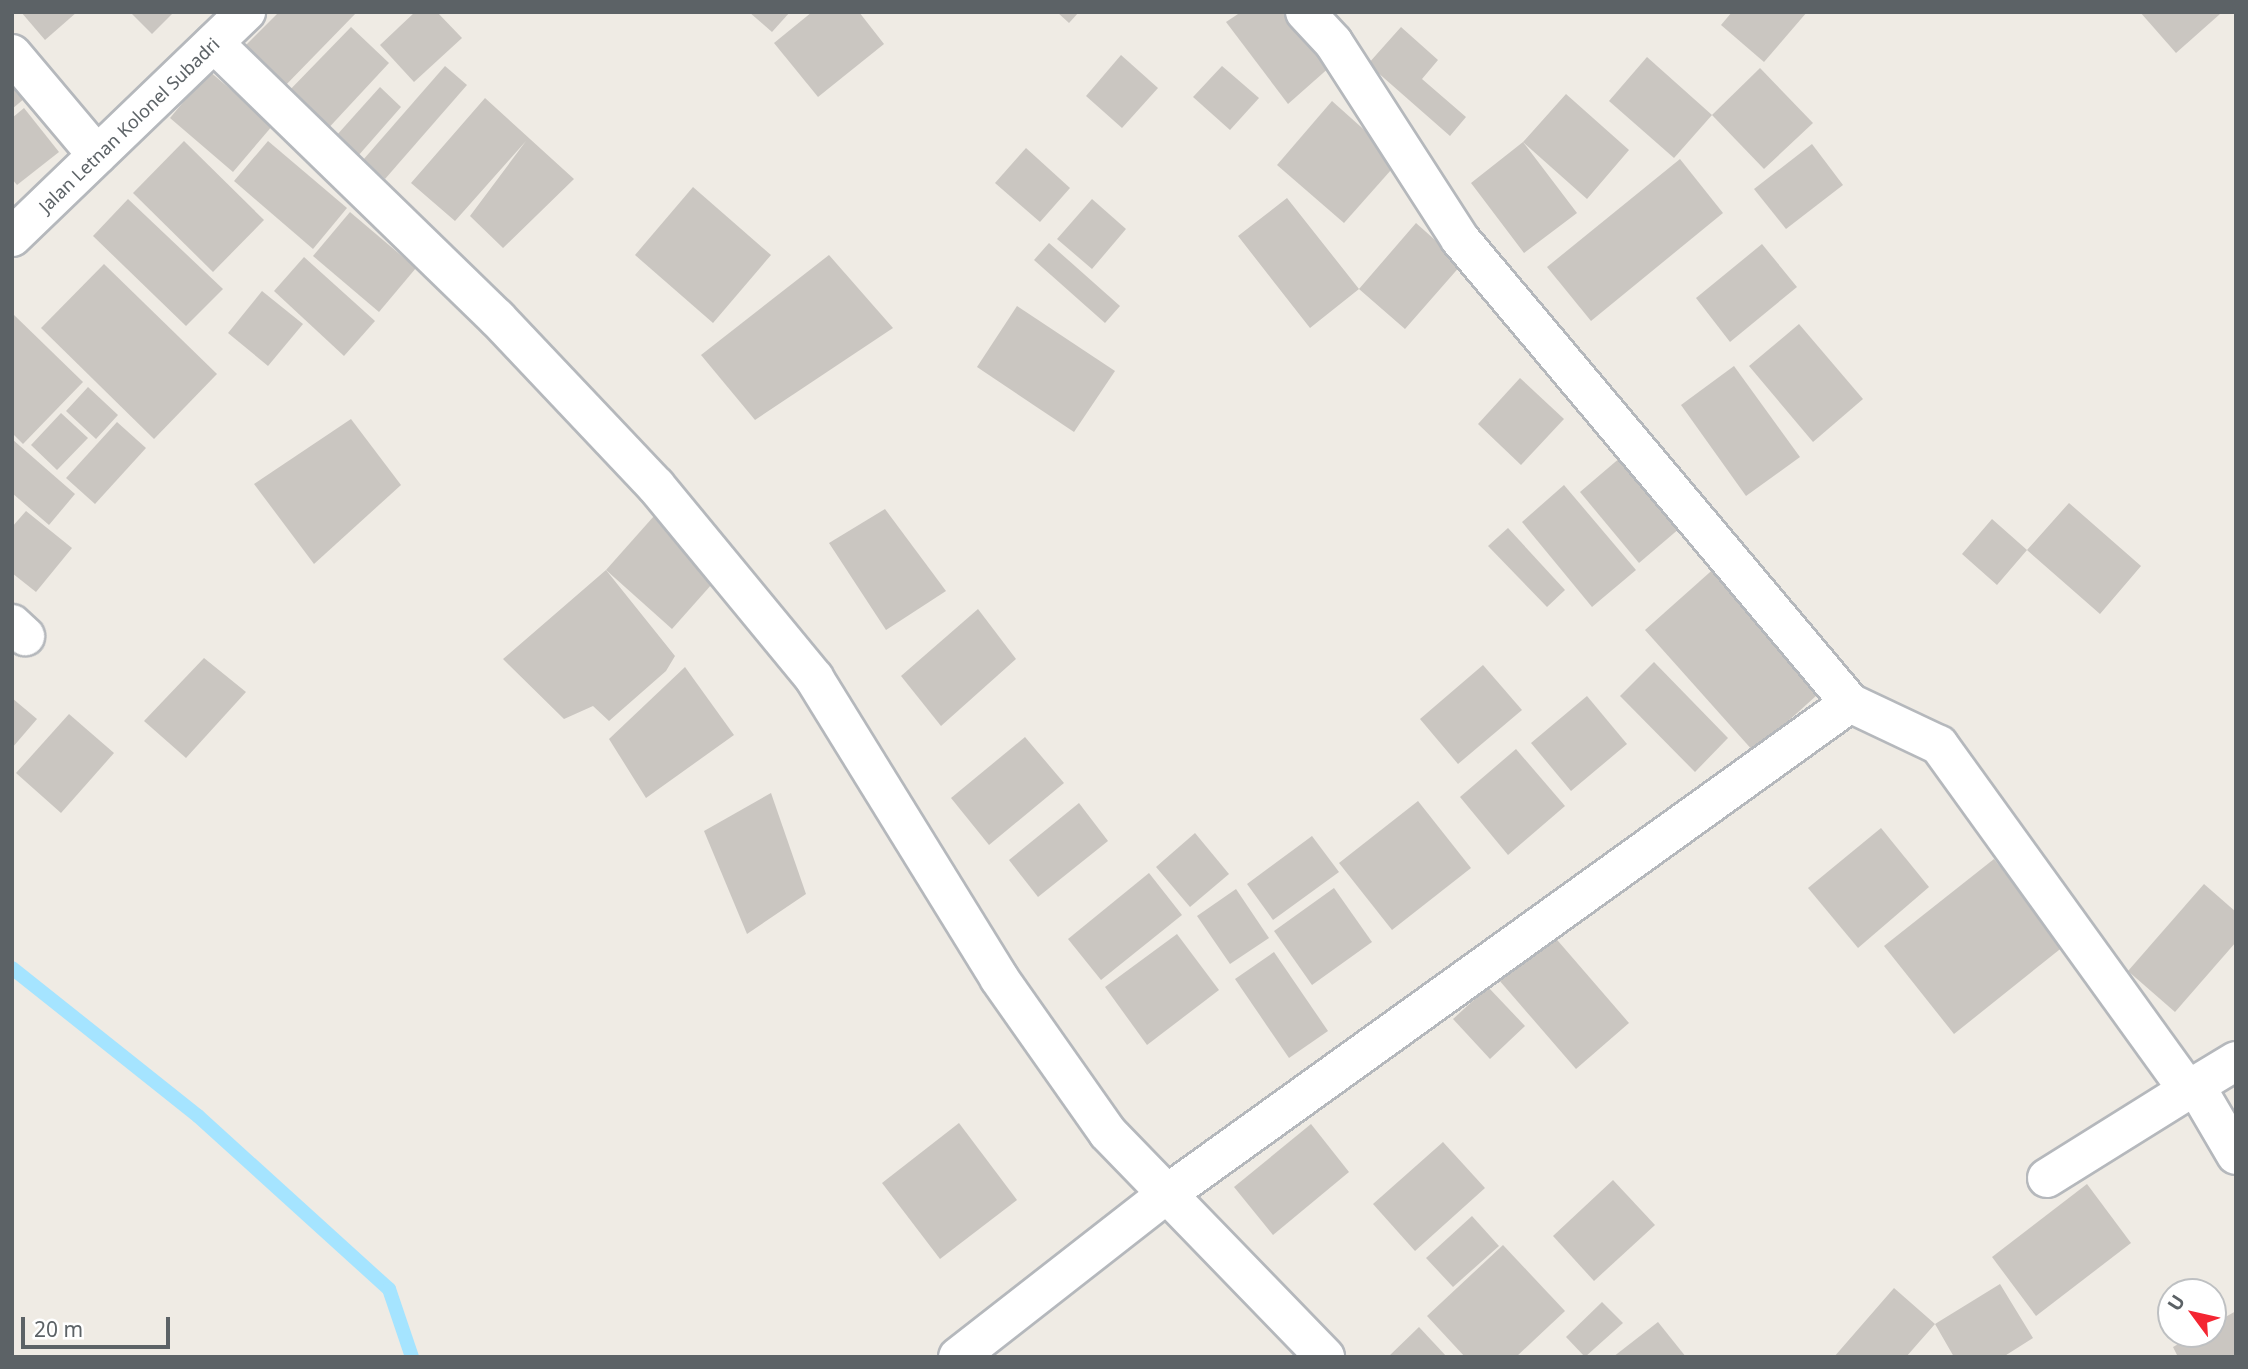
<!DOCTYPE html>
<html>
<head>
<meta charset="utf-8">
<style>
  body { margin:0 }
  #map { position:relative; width:2248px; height:1369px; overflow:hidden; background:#efebe4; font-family:"Noto Sans",sans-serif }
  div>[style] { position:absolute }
  .stream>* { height:14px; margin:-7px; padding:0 7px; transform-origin:7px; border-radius:7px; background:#a5e4ff }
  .building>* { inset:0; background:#cac6c1 }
  .roads { filter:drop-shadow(2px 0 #b5b8bc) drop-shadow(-2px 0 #b5b8bc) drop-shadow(0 2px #b5b8bc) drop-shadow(0 -2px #b5b8bc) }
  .street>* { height:38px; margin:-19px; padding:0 19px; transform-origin:19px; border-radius:19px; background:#fff }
  .secondary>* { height:38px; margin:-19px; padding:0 19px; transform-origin:19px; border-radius:19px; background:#fff }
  span { translate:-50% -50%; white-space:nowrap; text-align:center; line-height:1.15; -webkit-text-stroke:5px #fff; paint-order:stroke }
  .street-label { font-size:18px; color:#5c6266 }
  .frame { position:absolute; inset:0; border:14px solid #5c6266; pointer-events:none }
  .north { position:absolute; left:2157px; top:1278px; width:70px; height:70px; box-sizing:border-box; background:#fff; border:2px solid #bec0c2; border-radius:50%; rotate:303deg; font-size:19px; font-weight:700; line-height:28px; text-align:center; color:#5c6266 }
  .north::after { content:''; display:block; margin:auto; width:24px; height:32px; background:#f42632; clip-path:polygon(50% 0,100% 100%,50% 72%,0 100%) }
  .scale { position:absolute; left:21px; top:1317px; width:149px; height:32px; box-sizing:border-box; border:4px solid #5c6266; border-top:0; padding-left:9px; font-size:21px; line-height:24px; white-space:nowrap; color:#5c6266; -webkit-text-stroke:5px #fff; paint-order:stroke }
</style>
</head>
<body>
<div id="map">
  <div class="stream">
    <i style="left:12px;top:968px;width:238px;rotate:38.5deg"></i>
    <i style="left:198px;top:1116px;width:258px;rotate:42.2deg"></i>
    <i style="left:389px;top:1289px;width:72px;rotate:71.3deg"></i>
  </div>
  <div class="building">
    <i style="clip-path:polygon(21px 12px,77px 12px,45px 40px)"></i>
    <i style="clip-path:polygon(130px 12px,174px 12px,152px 34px)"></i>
    <i style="clip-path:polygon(279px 12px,357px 12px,280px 91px,240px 51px)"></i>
    <i style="clip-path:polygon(415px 12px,437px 12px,462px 38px,414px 82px,380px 45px)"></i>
    <i style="clip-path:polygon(749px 12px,790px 12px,772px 32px)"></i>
    <i style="clip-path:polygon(812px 12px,859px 12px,884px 44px,818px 97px,774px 43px)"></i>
    <i style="clip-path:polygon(1057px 12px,1079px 12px,1069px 23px)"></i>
    <i style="clip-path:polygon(1241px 12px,1286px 12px,1331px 66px,1288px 104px,1226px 22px)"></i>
    <i style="clip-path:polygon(1732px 12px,1807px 12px,1764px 62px,1721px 25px)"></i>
    <i style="clip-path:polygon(2140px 12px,2218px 12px,2220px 14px,2176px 53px)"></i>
    <i style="clip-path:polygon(351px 27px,389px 63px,323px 134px,284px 96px)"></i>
    <i style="clip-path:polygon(1401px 27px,1438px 60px,1422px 79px,1466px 117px,1450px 136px,1368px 64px)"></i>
    <i style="clip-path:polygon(1121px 55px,1158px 88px,1122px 128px,1086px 96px)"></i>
    <i style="clip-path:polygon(1647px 57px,1712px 115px,1674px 158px,1609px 101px)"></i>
    <i style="clip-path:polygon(12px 58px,37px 88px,12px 109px)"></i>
    <i style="clip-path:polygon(445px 66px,467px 85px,385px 179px,363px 160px)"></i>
    <i style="clip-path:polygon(1222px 66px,1259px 98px,1230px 130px,1193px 97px)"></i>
    <i style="clip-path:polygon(1760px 68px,1813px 123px,1764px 169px,1712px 115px)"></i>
    <i style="clip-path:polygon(209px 71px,273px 125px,233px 172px,170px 118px)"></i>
    <i style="clip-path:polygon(380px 87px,401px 107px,358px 156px,336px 136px)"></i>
    <i style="clip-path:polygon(1566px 94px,1629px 150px,1587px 199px,1523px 142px,1577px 213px,1524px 253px,1471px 183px,1523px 142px)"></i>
    <i style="clip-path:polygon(485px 98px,574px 179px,503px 248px,470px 216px,526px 141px,455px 221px,411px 183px)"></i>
    <i style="clip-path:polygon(1332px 101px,1399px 161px,1344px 223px,1277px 165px)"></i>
    <i style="clip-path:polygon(24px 108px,59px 152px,17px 185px,12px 179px,12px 118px)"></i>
    <i style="clip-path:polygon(184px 141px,264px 220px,213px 272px,133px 193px)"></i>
    <i style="clip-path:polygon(268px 141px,347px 208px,313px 249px,234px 181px)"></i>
    <i style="clip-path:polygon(1812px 144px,1843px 185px,1786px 229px,1754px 189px)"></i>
    <i style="clip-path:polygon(1026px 148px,1070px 188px,1040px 222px,995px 183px)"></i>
    <i style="clip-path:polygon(1680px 159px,1723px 213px,1591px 321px,1547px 267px)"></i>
    <i style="clip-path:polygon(693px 187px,771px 255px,713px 323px,635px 255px)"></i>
    <i style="clip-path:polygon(1287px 198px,1359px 289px,1416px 223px,1462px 264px,1405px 329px,1359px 289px,1310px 328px,1238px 236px)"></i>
    <i style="clip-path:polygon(128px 199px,223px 289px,186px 326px,93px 236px)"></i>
    <i style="clip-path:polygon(1092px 199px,1126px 229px,1092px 269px,1057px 239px)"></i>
    <i style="clip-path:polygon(350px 212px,416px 268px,379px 312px,313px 256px)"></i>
    <i style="clip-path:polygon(1049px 243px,1120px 306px,1105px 323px,1034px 260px)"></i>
    <i style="clip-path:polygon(1762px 244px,1797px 287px,1730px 342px,1696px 298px)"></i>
    <i style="clip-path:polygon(829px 255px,893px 328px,755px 420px,701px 355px)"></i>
    <i style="clip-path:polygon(304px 257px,375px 321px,344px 356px,274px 291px)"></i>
    <i style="clip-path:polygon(104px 264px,217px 374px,154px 439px,41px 328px)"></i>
    <i style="clip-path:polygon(262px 291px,303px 324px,268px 366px,228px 333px)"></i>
    <i style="clip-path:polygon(1017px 306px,1115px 371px,1074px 432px,977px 367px)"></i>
    <i style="clip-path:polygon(12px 313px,83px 382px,23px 444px,12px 433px)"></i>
    <i style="clip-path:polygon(1799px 324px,1863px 399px,1813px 442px,1749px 366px)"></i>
    <i style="clip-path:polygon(1734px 366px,1800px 457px,1746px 496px,1681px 405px)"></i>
    <i style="clip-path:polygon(1520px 378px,1564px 419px,1521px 465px,1478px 424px)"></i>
    <i style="clip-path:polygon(88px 387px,118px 415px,96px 439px,66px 411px)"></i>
    <i style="clip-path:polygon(61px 413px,88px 438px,57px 470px,31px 445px)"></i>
    <i style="clip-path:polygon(351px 419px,401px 485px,314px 564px,254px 484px)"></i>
    <i style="clip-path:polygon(117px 422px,146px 448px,95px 504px,66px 478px)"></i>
    <i style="clip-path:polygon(12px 439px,75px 494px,49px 525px,12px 493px)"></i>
    <i style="clip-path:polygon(1628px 451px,1687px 522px,1639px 563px,1580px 492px)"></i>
    <i style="clip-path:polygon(1564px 485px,1636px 570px,1592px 607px,1522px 522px)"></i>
    <i style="clip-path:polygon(2069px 503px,2141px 566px,2100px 614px,2027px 550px,1997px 585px,1962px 554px,1992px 519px,2027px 550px)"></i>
    <i style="clip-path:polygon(885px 509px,946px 591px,886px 630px,829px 543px)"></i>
    <i style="clip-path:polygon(26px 511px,72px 548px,36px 592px,12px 573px,12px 527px)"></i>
    <i style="clip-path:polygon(654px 516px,720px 575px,672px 629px,606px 570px)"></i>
    <i style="clip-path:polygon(1508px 528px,1565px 590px,1547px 607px,1488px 546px)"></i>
    <i style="clip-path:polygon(1718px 565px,1827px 686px,1754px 752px,1645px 630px)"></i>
    <i style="clip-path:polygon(606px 570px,675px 656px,666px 671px,609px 721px,593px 706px,564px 719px,503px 659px)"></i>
    <i style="clip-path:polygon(978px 609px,1016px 659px,941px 726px,901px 676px)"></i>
    <i style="clip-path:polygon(204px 658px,246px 692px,186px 758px,144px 721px)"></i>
    <i style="clip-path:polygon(1654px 662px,1728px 738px,1695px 772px,1620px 696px)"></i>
    <i style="clip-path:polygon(1483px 665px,1522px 710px,1458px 764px,1420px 719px)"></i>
    <i style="clip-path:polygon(685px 667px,734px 735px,646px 798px,609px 739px)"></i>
    <i style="clip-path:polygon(1587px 696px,1627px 744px,1571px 791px,1531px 743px)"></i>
    <i style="clip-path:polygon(12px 698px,37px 719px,12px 748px)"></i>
    <i style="clip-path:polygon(69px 714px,114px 753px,61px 813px,16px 773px)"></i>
    <i style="clip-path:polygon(1025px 737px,1064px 783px,989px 845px,951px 798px)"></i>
    <i style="clip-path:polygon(1516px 749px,1565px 806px,1508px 855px,1460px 797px)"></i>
    <i style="clip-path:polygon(771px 793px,806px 894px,747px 934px,704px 831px)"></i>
    <i style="clip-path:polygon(1418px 801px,1471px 868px,1392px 930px,1339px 863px)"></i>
    <i style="clip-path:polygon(1079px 803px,1108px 841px,1038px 897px,1009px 860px)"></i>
    <i style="clip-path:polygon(1881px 828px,1929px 887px,1858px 948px,1808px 888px)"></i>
    <i style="clip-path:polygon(1195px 833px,1229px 874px,1190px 907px,1156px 867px)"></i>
    <i style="clip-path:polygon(1312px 836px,1339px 872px,1273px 920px,1247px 884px)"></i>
    <i style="clip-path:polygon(1994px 859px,2064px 946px,1954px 1034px,1884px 946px)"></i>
    <i style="clip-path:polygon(1149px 873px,1182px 915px,1101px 980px,1068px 939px)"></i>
    <i style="clip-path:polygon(2204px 884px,2236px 912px,2236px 942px,2175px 1012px,2128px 971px)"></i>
    <i style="clip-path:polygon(1334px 888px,1372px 942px,1312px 985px,1274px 931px)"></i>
    <i style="clip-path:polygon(1236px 889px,1269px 938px,1230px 964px,1197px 916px)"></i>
    <i style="clip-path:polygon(1177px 934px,1219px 990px,1147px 1045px,1105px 987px)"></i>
    <i style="clip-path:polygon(1552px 934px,1629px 1023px,1576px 1069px,1499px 980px)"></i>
    <i style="clip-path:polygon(1274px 952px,1328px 1031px,1289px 1058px,1235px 979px)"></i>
    <i style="clip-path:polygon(1488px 987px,1525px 1026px,1490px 1059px,1453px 1019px)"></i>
    <i style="clip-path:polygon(959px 1123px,1017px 1200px,940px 1259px,882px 1183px)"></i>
    <i style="clip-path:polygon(1311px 1124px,1349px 1172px,1273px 1235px,1234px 1187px)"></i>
    <i style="clip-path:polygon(1443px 1142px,1485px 1188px,1415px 1251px,1373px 1204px)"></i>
    <i style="clip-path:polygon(1613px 1180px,1655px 1225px,1594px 1281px,1553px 1236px)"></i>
    <i style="clip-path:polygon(2087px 1184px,2131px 1243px,2036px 1316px,1992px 1257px)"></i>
    <i style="clip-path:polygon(1472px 1216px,1499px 1246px,1453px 1287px,1426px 1258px)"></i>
    <i style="clip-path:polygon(1503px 1245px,1565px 1311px,1516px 1357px,1465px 1357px,1427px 1316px)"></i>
    <i style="clip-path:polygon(2000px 1284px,2033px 1338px,2003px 1357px,1954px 1357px,1935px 1324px,1906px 1357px,1834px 1357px,1894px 1288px,1935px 1324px)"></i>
    <i style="clip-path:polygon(1602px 1302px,1623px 1323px,1585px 1357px,1566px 1337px)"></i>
    <i style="clip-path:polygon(2236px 1311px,2236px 1357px,2178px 1357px,2173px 1347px,2196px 1334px,2213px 1334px,2213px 1324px)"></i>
    <i style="clip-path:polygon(1658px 1322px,1686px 1357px,1613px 1357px)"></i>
    <i style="clip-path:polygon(1419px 1327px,1447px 1357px,1388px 1357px)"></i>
  </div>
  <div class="roads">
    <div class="street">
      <i style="left:214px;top:43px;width:395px;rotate:44.2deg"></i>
      <i style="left:497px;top:318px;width:231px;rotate:46.6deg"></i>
      <i style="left:656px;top:486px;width:249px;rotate:50.5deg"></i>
      <i style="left:814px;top:678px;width:352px;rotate:58.3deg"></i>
      <i style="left:999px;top:978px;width:189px;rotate:54.9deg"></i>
      <i style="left:1108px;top:1133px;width:312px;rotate:45.9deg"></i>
      <i style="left:12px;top:54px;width:132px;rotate:49.9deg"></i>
      <i style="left:12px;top:624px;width:18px;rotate:43deg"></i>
      <i style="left:1850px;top:703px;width:98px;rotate:25.3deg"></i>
      <i style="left:1939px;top:745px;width:425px;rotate:54.2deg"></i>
      <i style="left:2188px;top:1090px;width:56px;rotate:-31.1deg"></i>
      <i style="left:2195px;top:1085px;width:81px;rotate:59.6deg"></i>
      <i style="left:2047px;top:1178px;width:166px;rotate:-32deg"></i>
      <i style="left:958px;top:1357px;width:265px;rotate:-38deg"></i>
      <i style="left:1167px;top:1194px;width:841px;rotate:-35.71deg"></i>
      <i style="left:1850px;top:703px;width:606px;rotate:-130.05deg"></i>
      <i style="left:1460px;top:239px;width:234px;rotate:-122.8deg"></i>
      <i style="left:1333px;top:42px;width:41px;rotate:-133deg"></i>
    </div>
    <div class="secondary">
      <i style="left:12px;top:237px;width:325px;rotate:-43.9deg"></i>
    </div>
  </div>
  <div class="street-label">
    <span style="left:129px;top:125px;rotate:-44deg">Jalan Letnan Kolonel Subadri</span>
  </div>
  <div class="frame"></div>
  <div class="north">U</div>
  <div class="scale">20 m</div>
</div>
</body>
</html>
